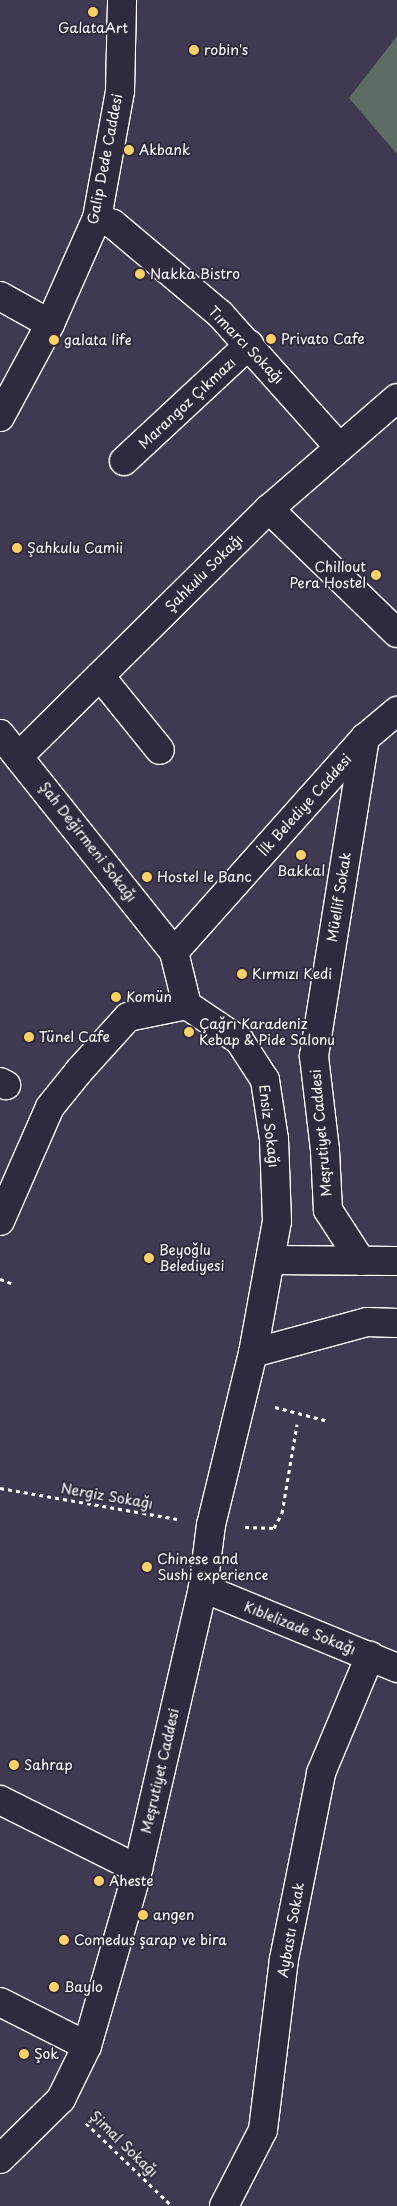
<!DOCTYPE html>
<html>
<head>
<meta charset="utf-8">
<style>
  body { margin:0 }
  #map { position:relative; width:397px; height:2206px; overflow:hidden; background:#3f3a51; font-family:"Playpen Sans",sans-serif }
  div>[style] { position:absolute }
  .green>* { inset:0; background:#5e6d64 }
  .path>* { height:3px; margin-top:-1.5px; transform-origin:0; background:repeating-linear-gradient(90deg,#fff 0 4px,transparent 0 8px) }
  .roads { filter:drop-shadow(1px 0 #fff) drop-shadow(-1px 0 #fff) drop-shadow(0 1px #fff) drop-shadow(0 -1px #fff) }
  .minor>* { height:28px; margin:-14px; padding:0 14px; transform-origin:14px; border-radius:14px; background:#2f2a3d }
  .dots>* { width:14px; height:14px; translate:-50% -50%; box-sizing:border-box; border:2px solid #2f2a3d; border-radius:50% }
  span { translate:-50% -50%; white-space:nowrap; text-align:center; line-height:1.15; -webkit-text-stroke:4px #2f2a3d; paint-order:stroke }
  .poi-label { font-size:14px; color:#fff }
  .left { translate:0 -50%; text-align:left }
  .right { translate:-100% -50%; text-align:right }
  .street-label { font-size:14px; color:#fff }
</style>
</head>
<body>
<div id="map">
  <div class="green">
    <i style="clip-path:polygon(397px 36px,397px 154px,349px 98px)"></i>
  </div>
  <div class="path">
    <i style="left:0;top:1279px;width:12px;rotate:20deg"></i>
    <i style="left:275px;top:1407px;width:55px;rotate:14.8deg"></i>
    <i style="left:0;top:1488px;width:180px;rotate:9.9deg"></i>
    <i style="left:245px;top:1527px;width:29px;rotate:2deg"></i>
    <i style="left:274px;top:1528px;width:17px;rotate:-62deg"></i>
    <i style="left:282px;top:1513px;width:90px;rotate:-80.4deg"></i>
    <i style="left:86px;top:2123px;width:120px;rotate:44deg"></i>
  </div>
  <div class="roads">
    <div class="minor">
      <i style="left:97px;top:218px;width:17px;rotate:21deg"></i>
      <i style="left:113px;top:224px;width:141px;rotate:40.1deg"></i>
      <i style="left:221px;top:315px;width:177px;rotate:48.2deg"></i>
      <i style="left:0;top:296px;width:57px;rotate:29.2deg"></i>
      <i style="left:0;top:417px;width:106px;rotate:-61.7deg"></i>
      <i style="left:50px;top:324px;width:116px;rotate:-66.1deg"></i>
      <i style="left:97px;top:218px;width:129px;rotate:-79.7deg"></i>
      <i style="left:120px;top:91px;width:91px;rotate:-88.7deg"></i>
      <i style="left:124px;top:461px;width:171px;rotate:-42.9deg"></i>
      <i style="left:269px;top:509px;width:178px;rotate:44.1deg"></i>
      <i style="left:100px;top:676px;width:95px;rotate:51deg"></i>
      <i style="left:0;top:734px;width:279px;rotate:51.4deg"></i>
      <i style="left:19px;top:756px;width:351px;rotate:-44.7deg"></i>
      <i style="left:269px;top:509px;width:169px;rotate:-40.9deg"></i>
      <i style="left:187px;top:1005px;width:55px;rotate:-103.8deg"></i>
      <i style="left:174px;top:952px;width:287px;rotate:-48.3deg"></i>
      <i style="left:365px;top:738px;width:42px;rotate:-40.2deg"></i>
      <i style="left:0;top:1082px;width:7px;rotate:27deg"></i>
      <i style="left:0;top:1221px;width:124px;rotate:-66.3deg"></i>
      <i style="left:50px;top:1107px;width:46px;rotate:-51.1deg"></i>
      <i style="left:79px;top:1071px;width:73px;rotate:-47.8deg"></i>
      <i style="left:128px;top:1017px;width:60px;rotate:-11.5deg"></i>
      <i style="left:271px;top:1260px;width:126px;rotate:0.5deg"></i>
      <i style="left:361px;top:1261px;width:61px;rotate:-122.9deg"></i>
      <i style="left:328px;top:1210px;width:60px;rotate:-92.9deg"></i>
      <i style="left:325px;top:1150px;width:95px;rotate:-96.7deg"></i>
      <i style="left:314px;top:1056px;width:322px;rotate:-80.9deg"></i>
      <i style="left:253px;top:1353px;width:118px;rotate:-15.2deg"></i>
      <i style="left:367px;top:1322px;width:30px;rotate:2deg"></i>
      <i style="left:203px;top:1588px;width:210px;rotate:22.4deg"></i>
      <i style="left:0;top:1800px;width:154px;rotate:26.6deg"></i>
      <i style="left:0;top:2002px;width:97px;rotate:26.8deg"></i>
      <i style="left:0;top:2159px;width:86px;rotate:-44.5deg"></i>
      <i style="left:61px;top:2099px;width:59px;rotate:-63.9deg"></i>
      <i style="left:87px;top:2046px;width:184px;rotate:-73.9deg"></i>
      <i style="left:138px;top:1869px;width:288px;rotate:-77deg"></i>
      <i style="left:203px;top:1588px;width:64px;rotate:-82.8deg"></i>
      <i style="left:211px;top:1525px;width:177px;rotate:-76.3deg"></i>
      <i style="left:253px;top:1353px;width:134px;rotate:-79.7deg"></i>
      <i style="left:277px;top:1221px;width:82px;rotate:-92.1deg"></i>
      <i style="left:274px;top:1139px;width:60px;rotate:-98.7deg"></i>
      <i style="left:265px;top:1080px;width:48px;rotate:-123deg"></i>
      <i style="left:239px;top:1040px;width:63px;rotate:-146.1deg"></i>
      <i style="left:224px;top:2206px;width:85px;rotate:-62.8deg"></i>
      <i style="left:263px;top:2130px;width:172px;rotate:-83deg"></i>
      <i style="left:284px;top:1959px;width:190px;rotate:-78.7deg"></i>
      <i style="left:321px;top:1773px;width:127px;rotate:-67.3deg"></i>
    </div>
  </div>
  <div class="dots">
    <i style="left:93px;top:12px;background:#ffd166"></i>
    <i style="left:194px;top:50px;background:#ffd166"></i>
    <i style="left:129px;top:150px;background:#ffd166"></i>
    <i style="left:140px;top:274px;background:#ffd166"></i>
    <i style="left:271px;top:339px;background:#ffd166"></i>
    <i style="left:54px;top:340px;background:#ffd166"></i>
    <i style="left:17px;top:548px;background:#ffd166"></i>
    <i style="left:376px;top:575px;background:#ffd166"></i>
    <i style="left:301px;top:855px;background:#ffd166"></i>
    <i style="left:147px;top:877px;background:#ffd166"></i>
    <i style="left:242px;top:974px;background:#ffd166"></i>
    <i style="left:116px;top:997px;background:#ffd166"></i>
    <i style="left:189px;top:1032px;background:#ffd166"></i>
    <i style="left:29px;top:1037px;background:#ffd166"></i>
    <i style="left:149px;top:1258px;background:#ffd166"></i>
    <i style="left:147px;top:1567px;background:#ffd166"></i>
    <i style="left:14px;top:1765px;background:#ffd166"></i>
    <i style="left:99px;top:1881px;background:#ffd166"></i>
    <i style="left:143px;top:1915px;background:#ffd166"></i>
    <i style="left:64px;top:1940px;background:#ffd166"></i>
    <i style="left:54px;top:1987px;background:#ffd166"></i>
    <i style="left:24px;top:2054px;background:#ffd166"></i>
  </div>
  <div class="poi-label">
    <span style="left:93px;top:28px">GalataArt</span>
    <span class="left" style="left:204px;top:50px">robin's</span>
    <span class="left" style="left:139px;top:150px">Akbank</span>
    <span class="left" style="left:150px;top:274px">Nakka Bistro</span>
    <span class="left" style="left:281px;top:339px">Privato Cafe</span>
    <span class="left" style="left:64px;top:340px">galata life</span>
    <span class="left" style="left:27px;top:548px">Şahkulu Camii</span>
    <span class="right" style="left:366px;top:575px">Chillout<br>Pera Hostel</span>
    <span style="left:301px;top:871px">Bakkal</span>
    <span class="left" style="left:157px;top:877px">Hostel le Banc</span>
    <span class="left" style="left:252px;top:974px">Kırmızı Kedi</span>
    <span class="left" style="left:126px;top:997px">Komün</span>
    <span class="left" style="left:199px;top:1032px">Çağrı Karadeniz<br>Kebap &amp; Pide Salonu</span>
    <span class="left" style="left:39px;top:1037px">Tünel Cafe</span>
    <span class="left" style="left:159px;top:1258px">Beyoğlu<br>Belediyesi</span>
    <span class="left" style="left:157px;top:1567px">Chinese and<br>Sushi experience</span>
    <span class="left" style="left:24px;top:1765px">Sahrap</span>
    <span class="left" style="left:109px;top:1881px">Aheste</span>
    <span class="left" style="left:153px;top:1915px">angen</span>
    <span class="left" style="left:74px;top:1940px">Comedus şarap ve bira</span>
    <span class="left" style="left:64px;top:1987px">Baylo</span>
    <span class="left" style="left:34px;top:2054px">Şok</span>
  </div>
  <div class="street-label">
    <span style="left:105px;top:159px;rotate:-79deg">Galip Dede Caddesi</span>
    <span style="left:246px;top:345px;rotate:46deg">Tımarcı Sokağı</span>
    <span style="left:187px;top:403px;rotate:-43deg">Marangoz Çıkmazı</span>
    <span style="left:204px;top:573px;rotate:-45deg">Şahkulu Sokağı</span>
    <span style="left:305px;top:805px;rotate:-48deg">İlk Belediye Caddesi</span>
    <span style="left:88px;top:842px;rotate:52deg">Şah Değirmeni Sokağı</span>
    <span style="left:339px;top:897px;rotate:-81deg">Müellif Sokak</span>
    <span style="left:269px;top:1126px;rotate:83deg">Ensiz Sokağı</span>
    <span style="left:321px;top:1133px;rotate:-95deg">Meşrutiyet Caddesi</span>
    <span style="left:107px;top:1496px;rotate:10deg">Nergiz Sokağı</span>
    <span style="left:300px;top:1628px;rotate:22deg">Kıblelizade Sokağı</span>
    <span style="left:160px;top:1771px;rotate:-77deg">Meşrutiyet Caddesi</span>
    <span style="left:291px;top:1930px;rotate:-80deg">Aybastı Sokak</span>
    <span style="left:124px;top:2144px;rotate:44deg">Şimal Sokağı</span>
  </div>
</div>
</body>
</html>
